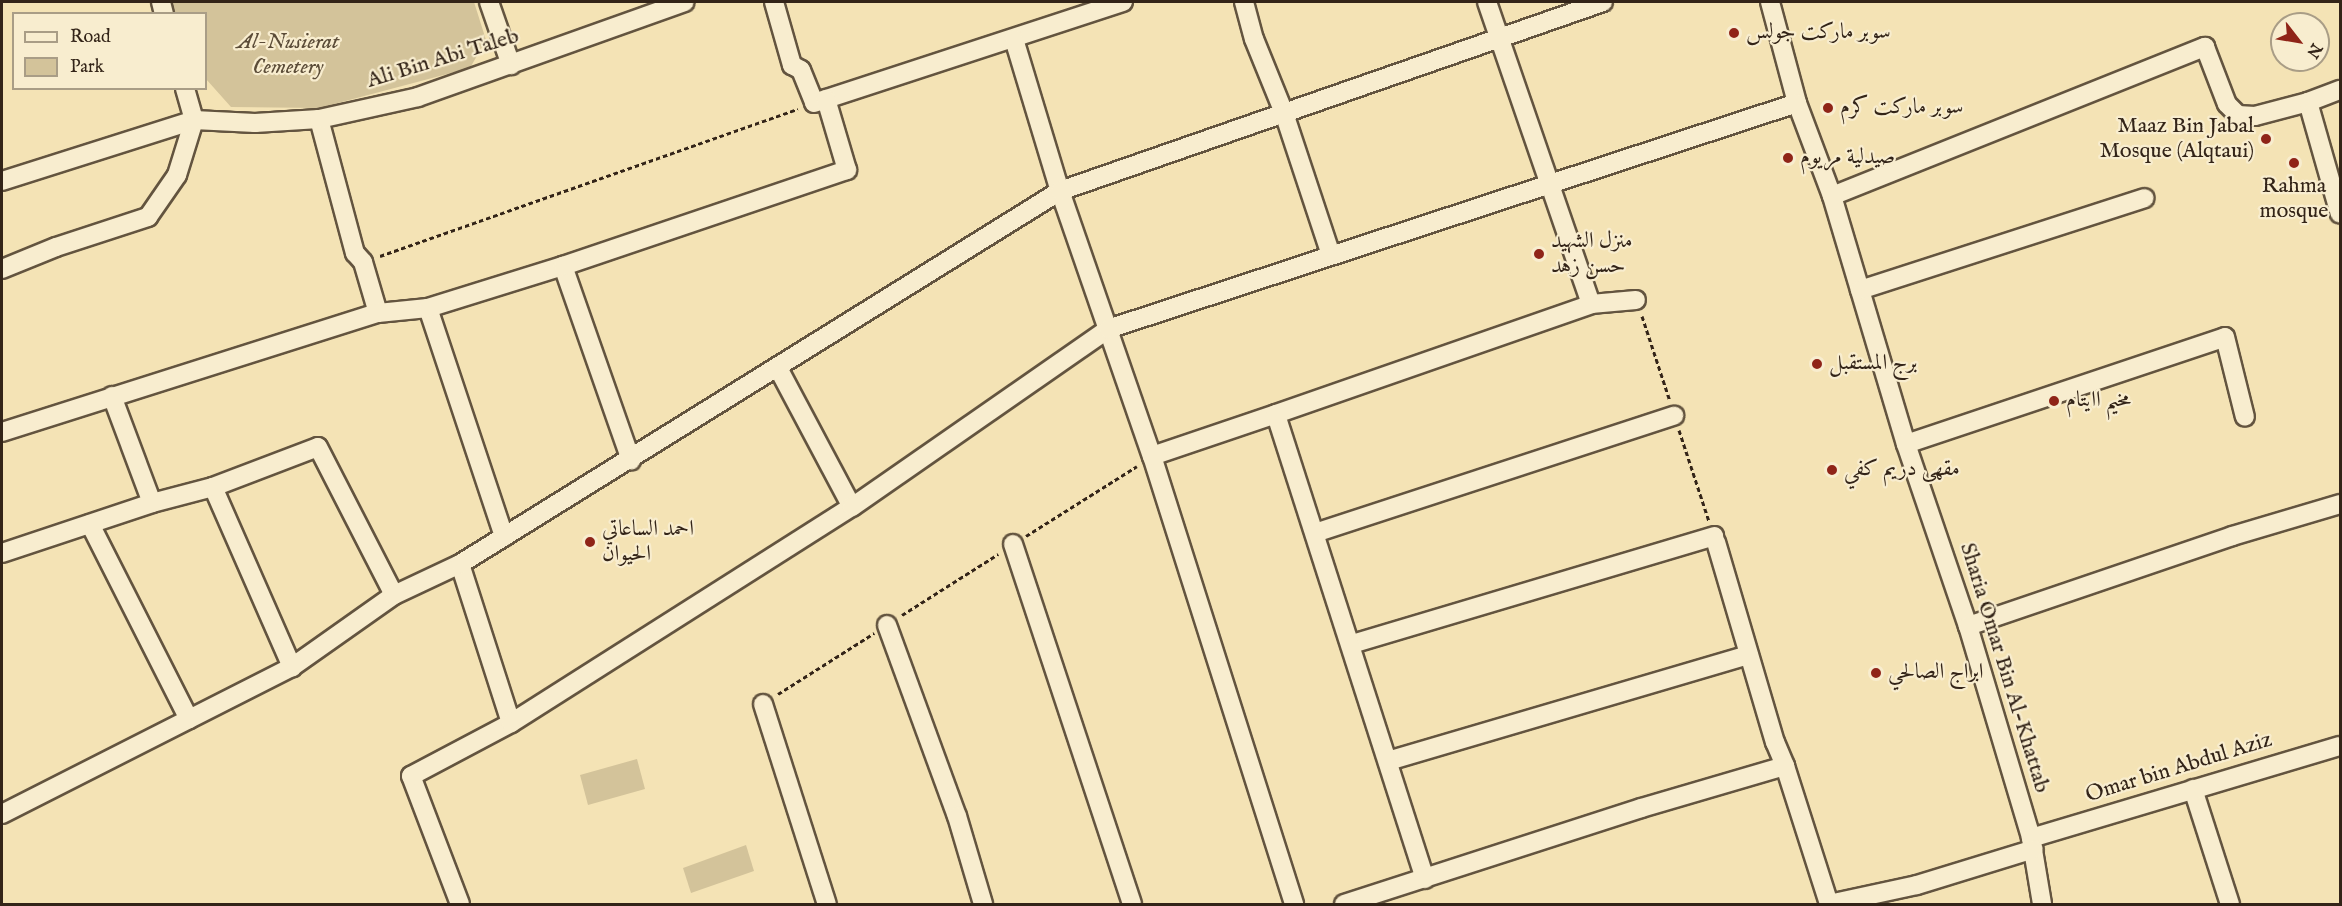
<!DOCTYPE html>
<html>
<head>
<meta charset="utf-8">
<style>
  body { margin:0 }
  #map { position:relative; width:2342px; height:906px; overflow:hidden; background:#f4e3b5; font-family:"IM FELL English",Amiri,serif }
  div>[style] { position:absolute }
  .green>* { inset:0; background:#d3c39a }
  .path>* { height:3px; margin-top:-1.5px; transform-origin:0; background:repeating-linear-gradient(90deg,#332418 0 4.5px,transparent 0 7.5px) }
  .roads { filter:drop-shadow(2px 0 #63543f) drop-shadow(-2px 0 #63543f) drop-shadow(0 2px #63543f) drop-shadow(0 -2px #63543f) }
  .minor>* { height:18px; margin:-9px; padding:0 9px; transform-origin:9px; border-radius:9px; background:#f8edcf }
  .dots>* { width:16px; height:16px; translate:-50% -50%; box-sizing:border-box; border:3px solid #f8edcf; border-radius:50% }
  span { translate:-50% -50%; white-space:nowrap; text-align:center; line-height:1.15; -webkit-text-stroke:4.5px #f8edcf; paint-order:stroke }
  .poi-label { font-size:22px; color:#332418 }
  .left { translate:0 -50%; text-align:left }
  .right { translate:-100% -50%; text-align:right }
  .park-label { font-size:22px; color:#5b4c38; font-style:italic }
  .street-label { font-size:22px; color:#332418 }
  .frame { position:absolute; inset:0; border:3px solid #332418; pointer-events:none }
  .legend { position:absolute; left:12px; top:12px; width:195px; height:78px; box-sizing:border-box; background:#f8edcf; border:2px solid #a99d86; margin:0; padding:8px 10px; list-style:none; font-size:18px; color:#332418 }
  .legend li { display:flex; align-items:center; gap:12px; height:30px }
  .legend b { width:30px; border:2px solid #a99d86 }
  .north { position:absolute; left:2270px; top:12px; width:60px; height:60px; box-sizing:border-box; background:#f8edcf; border:2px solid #a99d86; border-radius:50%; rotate:121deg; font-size:16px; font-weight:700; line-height:24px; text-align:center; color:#332418 }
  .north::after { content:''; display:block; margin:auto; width:21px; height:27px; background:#8f2418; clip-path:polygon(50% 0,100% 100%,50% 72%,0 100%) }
</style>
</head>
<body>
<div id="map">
  <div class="green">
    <i style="clip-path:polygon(169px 2px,474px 2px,486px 40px,470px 68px,319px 108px,231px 107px,206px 79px,206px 14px,172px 13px)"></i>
    <i style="clip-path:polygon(637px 759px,645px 789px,588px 805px,580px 775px)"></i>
    <i style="clip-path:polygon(746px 845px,754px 871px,691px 893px,683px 868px)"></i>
  </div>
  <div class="path">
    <i style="left:380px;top:256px;width:443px;rotate:-19.4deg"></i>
    <i style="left:1642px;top:316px;width:89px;rotate:71.8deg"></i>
    <i style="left:1679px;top:430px;width:96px;rotate:71.8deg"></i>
    <i style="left:1026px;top:536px;width:131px;rotate:-32.2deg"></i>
    <i style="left:902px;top:615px;width:114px;rotate:-32.4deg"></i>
    <i style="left:778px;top:694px;width:114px;rotate:-32.4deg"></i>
  </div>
  <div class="roads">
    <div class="minor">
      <i style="left:161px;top:2px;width:12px;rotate:76deg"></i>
      <i style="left:489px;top:2px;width:67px;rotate:70.8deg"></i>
      <i style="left:774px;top:2px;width:66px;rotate:74.1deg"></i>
      <i style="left:792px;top:65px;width:10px;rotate:29deg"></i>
      <i style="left:801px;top:70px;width:35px;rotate:68deg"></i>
      <i style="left:814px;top:103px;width:325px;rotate:-18.1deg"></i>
      <i style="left:1244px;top:2px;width:38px;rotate:75deg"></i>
      <i style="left:1254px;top:39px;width:80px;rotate:67.9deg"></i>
      <i style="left:1284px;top:113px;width:150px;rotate:71.7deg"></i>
      <i style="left:1487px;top:2px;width:319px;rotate:71deg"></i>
      <i style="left:1770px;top:2px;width:105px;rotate:75deg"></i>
      <i style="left:1797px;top:103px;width:99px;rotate:69.4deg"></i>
      <i style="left:1832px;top:196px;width:259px;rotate:73.4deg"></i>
      <i style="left:1906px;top:444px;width:192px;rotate:71.2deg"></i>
      <i style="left:1968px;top:626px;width:221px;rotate:73.4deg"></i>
      <i style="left:2031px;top:838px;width:67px;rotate:80.5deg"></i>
      <i style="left:1014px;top:39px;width:159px;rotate:73.2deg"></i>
      <i style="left:1060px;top:191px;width:281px;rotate:70.9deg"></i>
      <i style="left:1152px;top:456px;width:470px;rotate:72.4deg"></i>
      <i style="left:2308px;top:102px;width:116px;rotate:74.1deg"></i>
      <i style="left:319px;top:119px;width:139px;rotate:75deg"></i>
      <i style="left:355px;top:253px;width:12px;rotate:48deg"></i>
      <i style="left:363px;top:262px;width:53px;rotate:73.6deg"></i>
      <i style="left:2px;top:181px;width:201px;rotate:-17.6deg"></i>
      <i style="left:194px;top:120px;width:61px;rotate:2.8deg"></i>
      <i style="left:255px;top:123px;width:64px;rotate:-3.6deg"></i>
      <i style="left:319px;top:119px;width:101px;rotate:-12.5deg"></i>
      <i style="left:418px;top:97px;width:283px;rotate:-19.6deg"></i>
      <i style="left:1832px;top:196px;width:402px;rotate:-21.8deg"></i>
      <i style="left:2205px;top:47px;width:61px;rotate:68.9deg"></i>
      <i style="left:2227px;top:104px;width:16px;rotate:45deg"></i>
      <i style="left:2238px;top:115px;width:17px;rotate:3deg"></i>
      <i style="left:2255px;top:116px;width:55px;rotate:-14.8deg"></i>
      <i style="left:2308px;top:102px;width:34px;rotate:-21deg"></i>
      <i style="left:563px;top:266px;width:206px;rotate:70.7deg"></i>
      <i style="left:2px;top:269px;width:58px;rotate:-22.2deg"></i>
      <i style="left:56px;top:247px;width:97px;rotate:-18.1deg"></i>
      <i style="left:148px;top:217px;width:51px;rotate:-55.4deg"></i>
      <i style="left:177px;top:175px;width:58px;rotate:-72.8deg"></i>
      <i style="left:194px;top:120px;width:33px;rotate:-106deg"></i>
      <i style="left:1860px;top:290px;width:299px;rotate:-17.9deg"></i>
      <i style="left:428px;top:308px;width:241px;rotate:71.6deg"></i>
      <i style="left:778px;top:368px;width:157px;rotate:62deg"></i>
      <i style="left:112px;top:396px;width:114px;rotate:69.5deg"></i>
      <i style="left:2px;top:432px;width:394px;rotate:-17.6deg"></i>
      <i style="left:378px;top:313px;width:50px;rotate:-5.7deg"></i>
      <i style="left:428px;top:308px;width:141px;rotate:-17.3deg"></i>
      <i style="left:563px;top:266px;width:300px;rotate:-18.7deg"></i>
      <i style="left:847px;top:170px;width:74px;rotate:-106.5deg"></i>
      <i style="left:1906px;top:444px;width:336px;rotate:-18.5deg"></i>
      <i style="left:2225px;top:337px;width:82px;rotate:76deg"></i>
      <i style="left:1152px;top:456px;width:131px;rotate:-18.7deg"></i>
      <i style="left:213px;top:487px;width:197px;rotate:66.3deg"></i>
      <i style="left:90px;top:524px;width:219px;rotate:63.1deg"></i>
      <i style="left:1315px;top:533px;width:378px;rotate:-18.1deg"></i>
      <i style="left:1716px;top:542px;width:209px;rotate:73.6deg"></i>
      <i style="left:1775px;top:742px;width:26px;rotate:67deg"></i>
      <i style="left:1013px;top:544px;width:379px;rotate:71.7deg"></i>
      <i style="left:2px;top:553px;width:158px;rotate:-18.4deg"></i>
      <i style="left:152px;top:503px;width:63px;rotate:-14.7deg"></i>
      <i style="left:213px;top:487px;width:112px;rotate:-20.9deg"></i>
      <i style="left:318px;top:447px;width:166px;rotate:62.8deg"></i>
      <i style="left:460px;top:564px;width:167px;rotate:72.2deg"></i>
      <i style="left:887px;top:625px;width:203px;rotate:69.9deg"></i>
      <i style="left:957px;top:816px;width:92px;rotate:73.5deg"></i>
      <i style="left:1968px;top:626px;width:279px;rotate:-18.8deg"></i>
      <i style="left:2232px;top:536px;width:113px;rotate:-16.5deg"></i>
      <i style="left:1352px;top:644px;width:378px;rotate:-16.6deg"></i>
      <i style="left:763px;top:704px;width:210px;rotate:72.3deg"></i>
      <i style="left:1388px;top:761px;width:376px;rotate:-16.4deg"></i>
      <i style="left:2193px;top:789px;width:121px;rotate:72.2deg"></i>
      <i style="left:2px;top:814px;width:325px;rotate:-26.9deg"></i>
      <i style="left:292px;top:667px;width:125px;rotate:-35.2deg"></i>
      <i style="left:394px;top:595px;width:73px;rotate:-25.2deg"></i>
      <i style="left:460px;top:564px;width:706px;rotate:-31.87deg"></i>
      <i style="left:1060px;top:191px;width:575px;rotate:-19.19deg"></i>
      <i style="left:2031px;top:838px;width:322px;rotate:-16.6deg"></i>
      <i style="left:1425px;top:879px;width:488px;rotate:-107.8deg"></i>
      <i style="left:1276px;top:414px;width:334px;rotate:-19.2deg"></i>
      <i style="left:1591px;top:304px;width:45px;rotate:-5.1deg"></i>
      <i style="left:460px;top:904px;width:137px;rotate:-110.9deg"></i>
      <i style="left:411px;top:776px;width:113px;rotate:-27.9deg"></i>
      <i style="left:511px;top:723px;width:404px;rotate:-32.4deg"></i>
      <i style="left:852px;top:507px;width:312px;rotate:-34.8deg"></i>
      <i style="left:1108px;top:329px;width:725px;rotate:-18.16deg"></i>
      <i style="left:1344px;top:904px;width:312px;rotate:-17.9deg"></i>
      <i style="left:1641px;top:808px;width:150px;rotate:-16.3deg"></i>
      <i style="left:1785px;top:766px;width:145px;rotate:72.3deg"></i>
      <i style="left:1829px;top:904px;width:90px;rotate:-12.2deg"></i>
      <i style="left:1917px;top:885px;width:122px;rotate:-17.1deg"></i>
    </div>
  </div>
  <div class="dots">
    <i style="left:1734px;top:33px;background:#8f2418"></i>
    <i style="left:1828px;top:108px;background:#8f2418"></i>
    <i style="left:2266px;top:139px;background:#8f2418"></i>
    <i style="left:1788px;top:158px;background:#8f2418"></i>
    <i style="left:2294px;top:163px;background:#8f2418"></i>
    <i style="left:1539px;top:254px;background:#8f2418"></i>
    <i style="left:1817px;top:364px;background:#8f2418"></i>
    <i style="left:2054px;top:401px;background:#8f2418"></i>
    <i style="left:1832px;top:470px;background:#8f2418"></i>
    <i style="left:590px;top:542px;background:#8f2418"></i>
    <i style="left:1876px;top:673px;background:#8f2418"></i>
  </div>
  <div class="poi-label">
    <span class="left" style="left:1746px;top:33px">سوبر ماركت جولس</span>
    <span class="left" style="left:1840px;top:108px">سوبر ماركت كرم</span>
    <span class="right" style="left:2254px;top:139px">Maaz Bin Jabal<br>Mosque (Alqtaui)</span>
    <span class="left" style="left:1800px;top:158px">صيدلية مريوم</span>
    <span style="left:2294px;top:199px">Rahma<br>mosque</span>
    <span class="left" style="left:1551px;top:254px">منزل الشهيد<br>حسن زهد</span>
    <span class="left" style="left:1829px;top:364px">برج المستقبل</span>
    <span class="left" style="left:2066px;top:401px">مخيم اايتام</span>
    <span class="left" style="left:1844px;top:470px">مقهى دريم كفي</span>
    <span class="left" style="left:602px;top:542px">احمد الساعاتي<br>الحيوان</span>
    <span class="left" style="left:1888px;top:673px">ابراج الصالحي</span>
  </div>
  <div class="park-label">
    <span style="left:288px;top:55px">Al-Nusierat<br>Cemetery</span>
  </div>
  <div class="street-label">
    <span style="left:443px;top:59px;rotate:-17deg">Ali Bin Abi Taleb</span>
    <span style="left:2004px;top:668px;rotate:73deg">Sharia Omar Bin Al-Khattab</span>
    <span style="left:2179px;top:768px;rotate:-17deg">Omar bin Abdul Aziz</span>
  </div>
  <div class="frame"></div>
  <ul class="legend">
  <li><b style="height:8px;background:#f8edcf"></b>Road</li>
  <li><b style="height:16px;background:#d3c39a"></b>Park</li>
  </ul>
  <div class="north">N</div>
</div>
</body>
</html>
